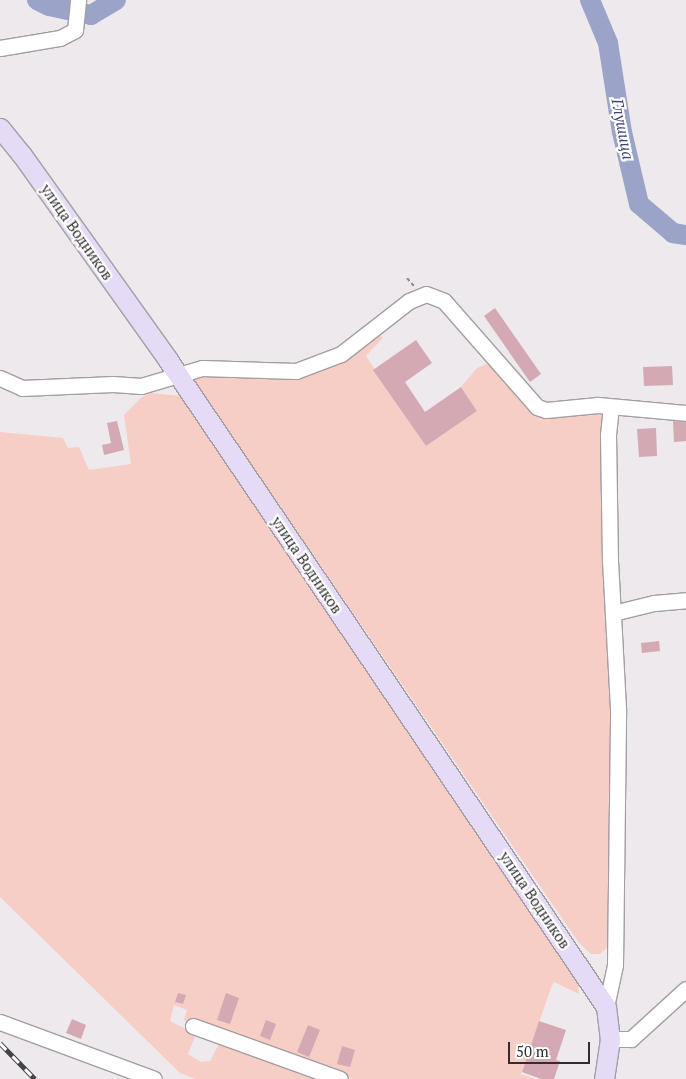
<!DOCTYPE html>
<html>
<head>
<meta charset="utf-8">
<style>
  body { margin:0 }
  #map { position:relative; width:686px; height:1079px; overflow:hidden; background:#eee9ed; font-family:"PT Serif",serif }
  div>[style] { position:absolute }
  .green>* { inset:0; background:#f7cec5 }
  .river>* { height:20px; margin:-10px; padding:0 10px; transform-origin:10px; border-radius:10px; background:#9ba4c8 }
  .building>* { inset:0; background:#d4a9b3 }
  .path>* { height:2px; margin-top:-1px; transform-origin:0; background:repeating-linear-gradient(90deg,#8d898c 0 4px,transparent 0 6.5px) }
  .roads { filter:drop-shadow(1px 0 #a39ea2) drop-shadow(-1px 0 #a39ea2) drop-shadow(0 1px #a39ea2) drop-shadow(0 -1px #a39ea2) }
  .minor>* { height:15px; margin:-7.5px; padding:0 7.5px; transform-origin:7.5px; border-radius:7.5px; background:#fff }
  .major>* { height:19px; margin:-9.5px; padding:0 9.5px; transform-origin:9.5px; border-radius:9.5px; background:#e6dbf7 }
  .rail>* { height:5px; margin-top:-2.5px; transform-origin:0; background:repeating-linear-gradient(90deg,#fff 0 9px,#454344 0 18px); box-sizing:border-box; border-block:1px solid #454344 }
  span { translate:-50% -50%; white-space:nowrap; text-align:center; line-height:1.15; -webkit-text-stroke:4.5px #fff; paint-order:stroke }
  .street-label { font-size:15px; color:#2f2d2e }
  .water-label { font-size:16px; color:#3d4678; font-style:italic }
  .scale { position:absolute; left:508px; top:1042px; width:82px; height:22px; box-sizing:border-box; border:2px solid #2f2d2e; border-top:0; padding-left:6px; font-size:15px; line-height:18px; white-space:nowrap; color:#2f2d2e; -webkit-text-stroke:4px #fff; paint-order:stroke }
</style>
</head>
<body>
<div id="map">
  <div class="green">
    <i style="clip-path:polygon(376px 331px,383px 338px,366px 356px,426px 446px,477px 411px,461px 387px,477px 368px,489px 363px,552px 415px,607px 414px,613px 710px,610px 945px,600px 954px,591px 954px,579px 943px,191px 376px,299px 375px)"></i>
    <i style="clip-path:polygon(151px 393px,180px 396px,577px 978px,579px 994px,554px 982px,552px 985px,521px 1074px,535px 1079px,353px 1079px,184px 1020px,187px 1010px,174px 1005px,170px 1021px,196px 1034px,188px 1054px,201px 1062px,210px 1061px,220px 1042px,318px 1076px,317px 1079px,195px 1079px,180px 1073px,0 897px,0 432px,63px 438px,68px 448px,79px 447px,89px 470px,131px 464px,124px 415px,142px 397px)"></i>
  </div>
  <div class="river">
    <i style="left:37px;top:0;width:13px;rotate:27deg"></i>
    <i style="left:49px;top:6px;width:43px;rotate:12.1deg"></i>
    <i style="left:91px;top:15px;width:29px;rotate:-31deg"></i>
    <i style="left:590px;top:0;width:47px;rotate:67.3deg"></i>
    <i style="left:608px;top:43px;width:90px;rotate:81.1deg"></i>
    <i style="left:622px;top:132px;width:74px;rotate:76.7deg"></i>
    <i style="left:639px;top:204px;width:45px;rotate:40.5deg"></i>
    <i style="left:673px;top:233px;width:13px;rotate:9deg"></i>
  </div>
  <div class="building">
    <i style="clip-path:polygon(495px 308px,541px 374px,530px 382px,484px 316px)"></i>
    <i style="clip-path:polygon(416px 340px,432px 363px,405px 382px,425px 412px,461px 387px,477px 411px,426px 446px,373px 370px)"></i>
    <i style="clip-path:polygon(672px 366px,673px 385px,644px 386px,643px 367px)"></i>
    <i style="clip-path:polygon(117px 421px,124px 450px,104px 455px,102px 445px,111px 443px,107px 423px)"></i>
    <i style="clip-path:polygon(673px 421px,686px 422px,686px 441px,674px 442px)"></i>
    <i style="clip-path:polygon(656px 428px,657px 456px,639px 457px,637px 429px)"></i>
    <i style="clip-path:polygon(659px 641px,660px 651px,642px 653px,641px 643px)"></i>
    <i style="clip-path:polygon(178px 993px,186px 995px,183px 1004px,175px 1002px)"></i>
    <i style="clip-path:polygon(226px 993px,239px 998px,230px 1024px,217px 1020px)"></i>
    <i style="clip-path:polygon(72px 1019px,86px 1025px,81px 1039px,66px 1033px)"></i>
    <i style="clip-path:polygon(266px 1020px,276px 1024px,270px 1040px,260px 1036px)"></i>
    <i style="clip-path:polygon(539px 1021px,566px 1030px,556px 1060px,560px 1061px,554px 1079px,541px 1079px,522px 1072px)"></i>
    <i style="clip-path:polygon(308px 1025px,320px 1030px,309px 1057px,297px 1052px)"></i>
    <i style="clip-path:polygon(342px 1046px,355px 1050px,350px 1067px,337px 1064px)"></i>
  </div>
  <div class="path">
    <i style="left:407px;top:278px;width:11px;rotate:49deg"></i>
  </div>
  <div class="roads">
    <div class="minor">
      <i style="left:0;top:48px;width:61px;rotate:-9.5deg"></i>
      <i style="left:60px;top:38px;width:17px;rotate:-28deg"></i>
      <i style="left:75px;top:30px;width:30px;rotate:-84deg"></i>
      <i style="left:0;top:378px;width:24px;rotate:24deg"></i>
      <i style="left:22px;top:388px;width:91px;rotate:-2.5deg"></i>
      <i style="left:113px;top:384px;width:28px;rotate:4deg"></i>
      <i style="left:141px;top:386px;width:64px;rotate:-16.4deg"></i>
      <i style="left:202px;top:368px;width:94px;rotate:1.8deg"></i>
      <i style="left:296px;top:371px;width:48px;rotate:-20.7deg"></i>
      <i style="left:341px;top:354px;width:86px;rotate:-37.9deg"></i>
      <i style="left:409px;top:301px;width:18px;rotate:-22deg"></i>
      <i style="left:426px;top:294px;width:19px;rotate:21deg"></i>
      <i style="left:444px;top:301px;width:141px;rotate:48.7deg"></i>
      <i style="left:537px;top:407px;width:9px;rotate:18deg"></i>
      <i style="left:546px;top:410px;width:52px;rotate:-5.5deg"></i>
      <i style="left:598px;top:405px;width:88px;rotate:5.2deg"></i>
      <i style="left:613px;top:613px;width:42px;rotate:-13.7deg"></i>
      <i style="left:654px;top:603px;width:32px;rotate:-5deg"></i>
      <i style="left:606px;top:1007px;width:43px;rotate:-77.9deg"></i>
      <i style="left:615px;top:965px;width:257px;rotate:-89.3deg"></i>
      <i style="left:618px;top:708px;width:146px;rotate:-93.1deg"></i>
      <i style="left:610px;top:562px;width:127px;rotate:-90.9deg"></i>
      <i style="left:608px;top:435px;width:27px;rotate:-84deg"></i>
      <i style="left:0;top:1022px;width:164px;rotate:20.3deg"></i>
      <i style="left:193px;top:1026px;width:156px;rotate:19.8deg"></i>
      <i style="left:610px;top:1039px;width:21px"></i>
      <i style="left:631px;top:1039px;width:74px;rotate:-42.3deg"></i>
    </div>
    <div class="major">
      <i style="left:0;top:128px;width:35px;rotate:51deg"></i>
      <i style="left:22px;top:155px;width:252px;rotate:54.5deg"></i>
      <i style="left:168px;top:360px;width:781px;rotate:55.9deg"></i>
      <i style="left:606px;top:1007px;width:32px;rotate:83deg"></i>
      <i style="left:610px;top:1039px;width:40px;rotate:98.5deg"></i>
    </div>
  </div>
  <div class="rail">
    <i style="left:0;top:1043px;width:50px;rotate:45.8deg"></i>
  </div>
  <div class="street-label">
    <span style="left:77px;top:232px;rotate:55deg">улица Водников</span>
    <span style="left:307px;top:565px;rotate:56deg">улица Водников</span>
    <span style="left:535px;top:900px;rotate:56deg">улица Водников</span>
  </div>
  <div class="water-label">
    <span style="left:623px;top:129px;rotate:79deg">Глушица</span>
  </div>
  <div class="scale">50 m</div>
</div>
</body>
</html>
